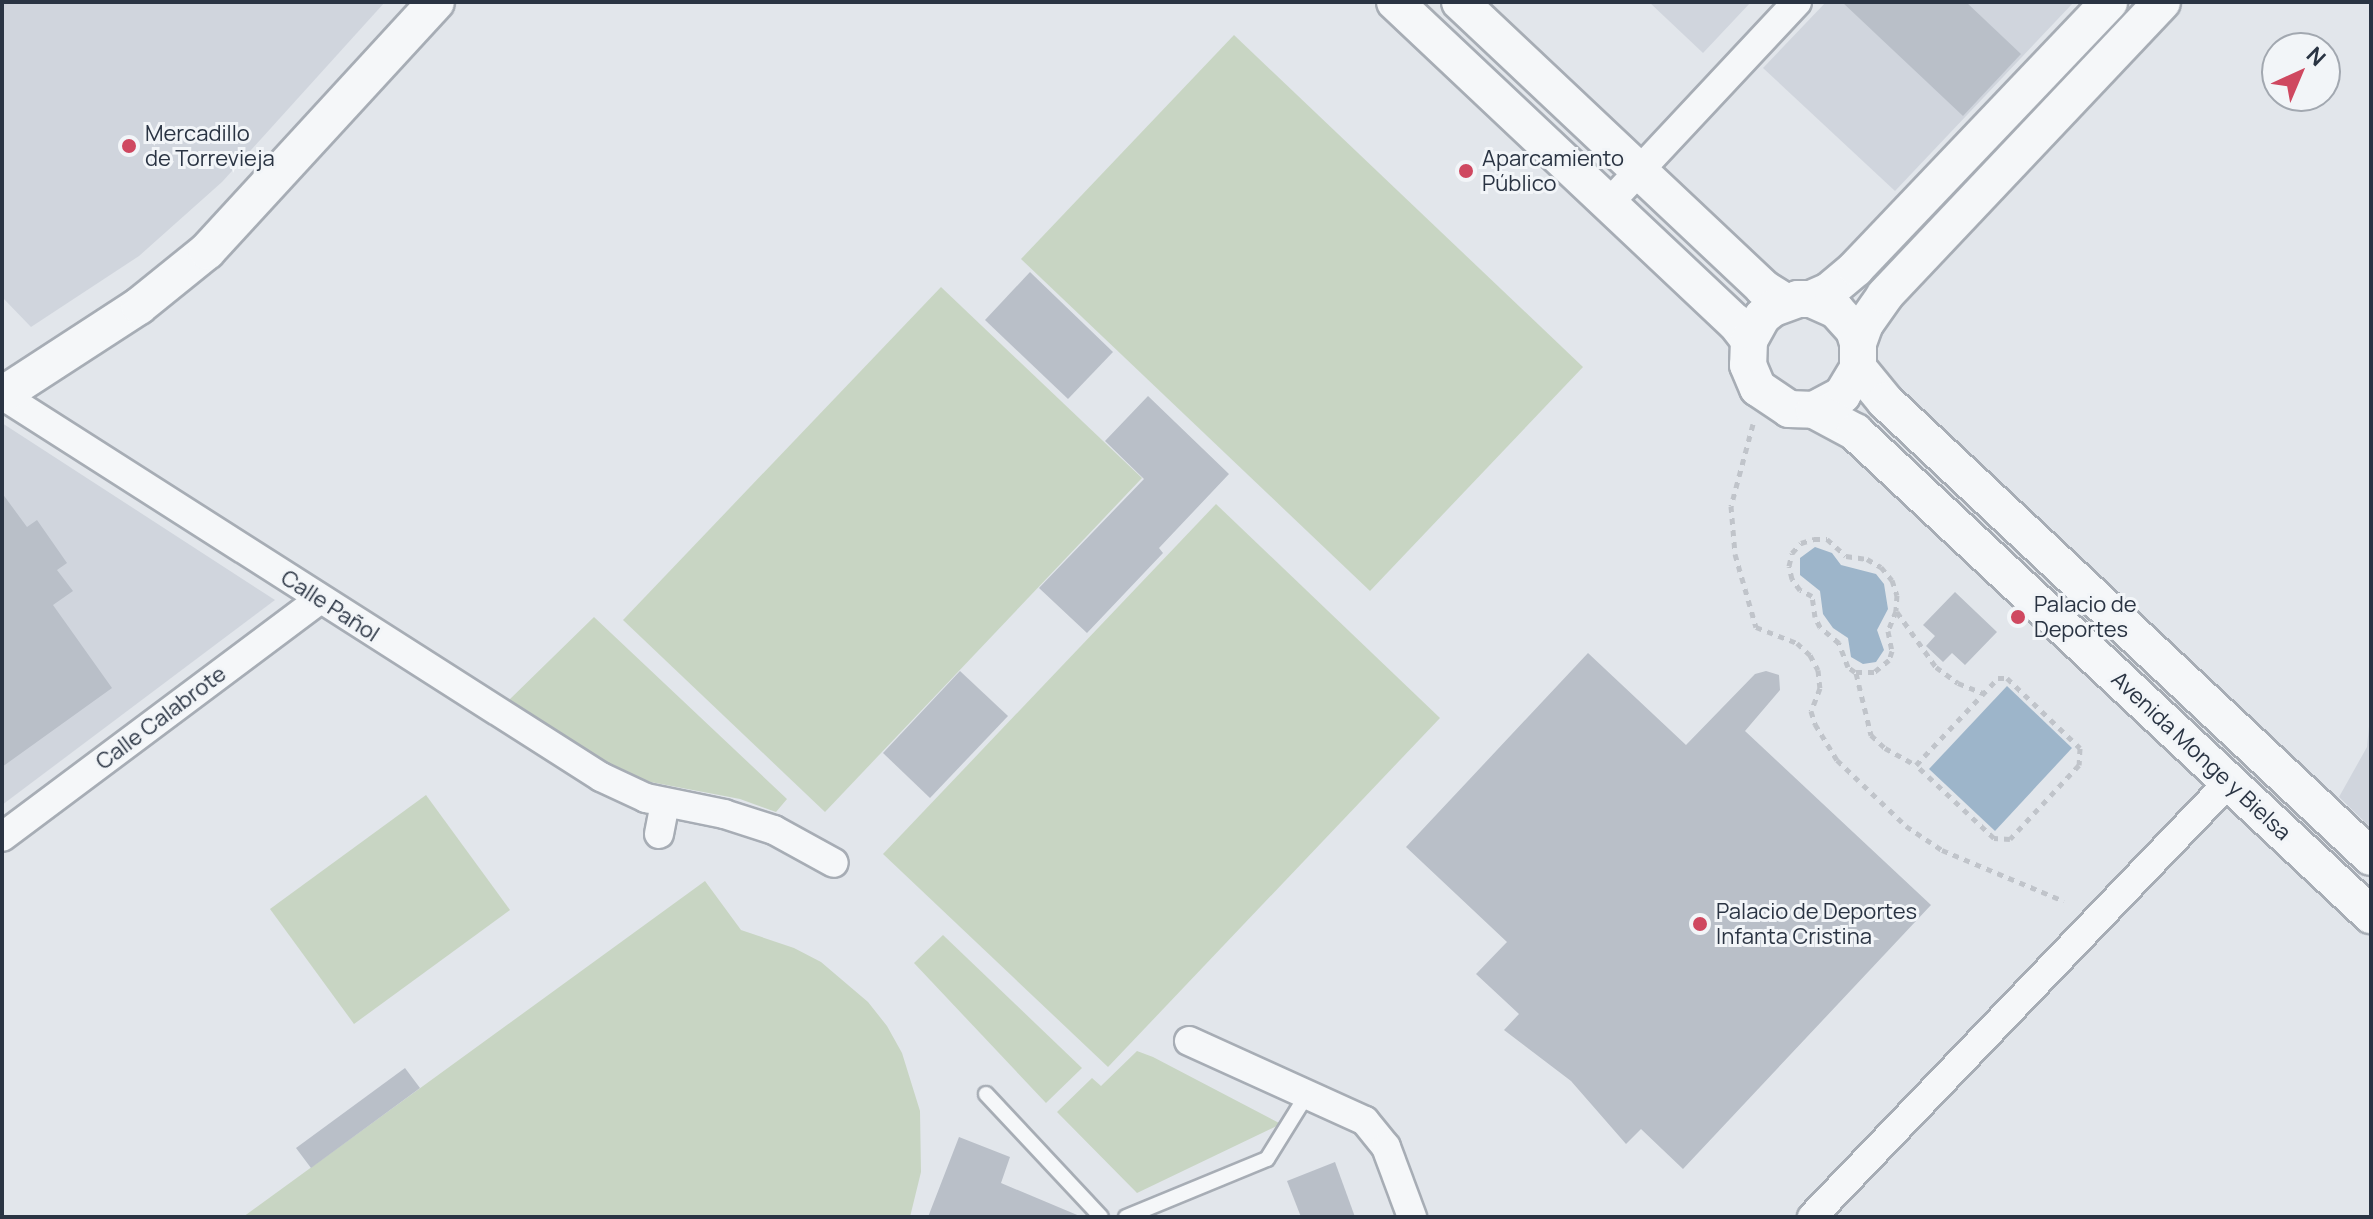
<!DOCTYPE html>
<html>
<head>
<meta charset="utf-8">
<style>
  body { margin:0 }
  #map { position:relative; width:2373px; height:1219px; overflow:hidden; background:#e2e6eb; font-family:Manrope,sans-serif }
  div>[style] { position:absolute }
  .built>* { inset:0; background:#d0d5dd }
  .green>* { inset:0; background:#c8d5c3 }
  .water>* { inset:0; background:#9db5ca }
  .building>* { inset:0; background:#b9bfc8 }
  .path>* { height:5px; margin-top:-2.5px; transform-origin:0; background:repeating-linear-gradient(90deg,#c0c4ca 0 6px,transparent 0 12px) }
  .roads { filter:drop-shadow(2px 0 #a7adb5) drop-shadow(-2px 0 #a7adb5) drop-shadow(0 2px #a7adb5) drop-shadow(0 -2px #a7adb5) }
  .service>* { height:14px; margin:-7px; padding:0 7px; transform-origin:7px; border-radius:7px; background:#f5f7f9 }
  .minor>* { height:28px; margin:-14px; padding:0 14px; transform-origin:14px; border-radius:14px; background:#f5f7f9 }
  .tertiary>* { height:36px; margin:-18px; padding:0 18px; transform-origin:18px; border-radius:18px; background:#f5f7f9 }
  .dots>* { width:22px; height:22px; translate:-50% -50%; box-sizing:border-box; border:4px solid #f2f5f8; border-radius:50% }
  span { translate:-50% -50%; white-space:nowrap; text-align:center; line-height:1.15; -webkit-text-stroke:6px #f2f5f8; paint-order:stroke }
  .poi-label { font-size:22px; color:#2a3443 }
  .left { translate:0 -50%; text-align:left }
  .street-label { font-size:22px; color:#2a3443 }
  .frame { position:absolute; inset:0; border:4px solid #2a3443; pointer-events:none }
  .north { position:absolute; left:2261px; top:32px; width:80px; height:80px; box-sizing:border-box; background:#f2f5f8; border:2px solid #a2a8b0; border-radius:50%; rotate:44deg; font-size:22px; font-weight:700; line-height:32px; text-align:center; color:#2a3443 }
  .north::after { content:''; display:block; margin:auto; width:28px; height:36px; background:#cf4860; clip-path:polygon(50% 0,100% 100%,50% 72%,0 100%) }
</style>
</head>
<body>
<div id="map">
  <div class="built">
    <i style="clip-path:polygon(2px 2px,385px 2px,222px 182px,139px 256px,31px 327px,2px 297px)"></i>
    <i style="clip-path:polygon(1649px 2px,1751px 2px,1703px 53px)"></i>
    <i style="clip-path:polygon(1826px 2px,2074px 2px,1895px 191px,1763px 68px)"></i>
    <i style="clip-path:polygon(2px 423px,275px 600px,2px 805px)"></i>
    <i style="clip-path:polygon(2371px 706px,2371px 828px,2339px 797px,2367px 747px)"></i>
  </div>
  <div class="green">
    <i style="clip-path:polygon(1234px 35px,1583px 367px,1370px 591px,1021px 259px)"></i>
    <i style="clip-path:polygon(941px 287px,1142px 478px,825px 812px,623px 620px)"></i>
    <i style="clip-path:polygon(1216px 504px,1440px 718px,1108px 1067px,883px 854px)"></i>
    <i style="clip-path:polygon(594px 617px,787px 799px,776px 812px,740px 799px,640px 780px,613px 770px,507px 702px)"></i>
    <i style="clip-path:polygon(426px 795px,510px 910px,354px 1024px,270px 909px)"></i>
    <i style="clip-path:polygon(705px 881px,741px 930px,794px 948px,821px 962px,868px 1002px,887px 1026px,902px 1053px,920px 1111px,921px 1172px,910px 1217px,243px 1217px)"></i>
    <i style="clip-path:polygon(943px 935px,1082px 1068px,1046px 1103px,914px 963px)"></i>
    <i style="clip-path:polygon(1137px 1051px,1153px 1057px,1281px 1124px,1137px 1193px,1057px 1112px,1092px 1078px,1101px 1086px)"></i>
  </div>
  <div class="water">
    <i style="clip-path:polygon(1815px 547px,1832px 553px,1841px 565px,1876px 574px,1884px 584px,1888px 609px,1877px 630px,1884px 650px,1876px 662px,1863px 664px,1851px 657px,1848px 638px,1833px 628px,1823px 614px,1820px 591px,1800px 575px,1800px 558px)"></i>
    <i style="clip-path:polygon(2007px 686px,2072px 748px,1995px 831px,1929px 769px)"></i>
  </div>
  <div class="building">
    <i style="clip-path:polygon(1842px 2px,1966px 2px,2021px 54px,1963px 116px)"></i>
    <i style="clip-path:polygon(1030px 272px,1113px 352px,1068px 399px,985px 320px)"></i>
    <i style="clip-path:polygon(1148px 396px,1229px 474px,1159px 548px,1163px 553px,1087px 633px,1039px 588px,1144px 479px,1105px 441px)"></i>
    <i style="clip-path:polygon(2px 493px,27px 527px,37px 520px,67px 563px,57px 570px,73px 591px,53px 605px,112px 688px,2px 767px)"></i>
    <i style="clip-path:polygon(1955px 592px,1997px 632px,1965px 665px,1952px 653px,1943px 662px,1926px 646px,1935px 636px,1923px 625px)"></i>
    <i style="clip-path:polygon(1588px 653px,1686px 745px,1755px 674px,1766px 671px,1779px 675px,1780px 690px,1745px 731px,1931px 905px,1683px 1169px,1641px 1129px,1626px 1144px,1571px 1081px,1504px 1030px,1519px 1014px,1476px 974px,1507px 942px,1406px 847px)"></i>
    <i style="clip-path:polygon(960px 671px,1008px 716px,930px 798px,883px 753px)"></i>
    <i style="clip-path:polygon(405px 1068px,420px 1088px,311px 1168px,296px 1148px)"></i>
    <i style="clip-path:polygon(959px 1137px,1010px 1157px,1001px 1183px,1082px 1217px,928px 1217px)"></i>
    <i style="clip-path:polygon(1335px 1162px,1355px 1217px,1301px 1217px,1287px 1181px)"></i>
  </div>
  <div class="path">
    <i style="left:1753px;top:424px;width:85px;rotate:105deg"></i>
    <i style="left:1731px;top:506px;width:48px;rotate:85.2deg"></i>
    <i style="left:1735px;top:554px;width:76px;rotate:74deg"></i>
    <i style="left:1756px;top:627px;width:44px;rotate:21.3deg"></i>
    <i style="left:1797px;top:643px;width:18px;rotate:43deg"></i>
    <i style="left:1810px;top:655px;width:17px;rotate:62deg"></i>
    <i style="left:1818px;top:670px;width:18px;rotate:84deg"></i>
    <i style="left:1820px;top:688px;width:25px;rotate:111deg"></i>
    <i style="left:1811px;top:711px;width:14px;rotate:73deg"></i>
    <i style="left:1815px;top:724px;width:42px;rotate:58.6deg"></i>
    <i style="left:1837px;top:760px;width:95px;rotate:43.7deg"></i>
    <i style="left:1906px;top:826px;width:43px;rotate:33.7deg"></i>
    <i style="left:1942px;top:850px;width:132px;rotate:22.7deg"></i>
    <i style="left:1814px;top:539px;width:13px"></i>
    <i style="left:1827px;top:539px;width:25px;rotate:42deg"></i>
    <i style="left:1846px;top:556px;width:21px;rotate:8deg"></i>
    <i style="left:1867px;top:559px;width:16px;rotate:30deg"></i>
    <i style="left:1881px;top:567px;width:17px;rotate:50deg"></i>
    <i style="left:1892px;top:580px;width:16px;rotate:72deg"></i>
    <i style="left:1897px;top:595px;width:16px;rotate:94deg"></i>
    <i style="left:1896px;top:611px;width:22px;rotate:112deg"></i>
    <i style="left:1888px;top:631px;width:20px;rotate:79deg"></i>
    <i style="left:1892px;top:651px;width:9px;rotate:108deg"></i>
    <i style="left:1889px;top:660px;width:19px;rotate:141deg"></i>
    <i style="left:1874px;top:672px;width:19px;rotate:180deg"></i>
    <i style="left:1855px;top:672px;width:9px;rotate:-144deg"></i>
    <i style="left:1848px;top:667px;width:26px;rotate:-111deg"></i>
    <i style="left:1839px;top:643px;width:25px;rotate:-140deg"></i>
    <i style="left:1820px;top:627px;width:11px;rotate:-117deg"></i>
    <i style="left:1815px;top:617px;width:21px;rotate:-98deg"></i>
    <i style="left:1812px;top:596px;width:13px;rotate:-153deg"></i>
    <i style="left:1800px;top:590px;width:14px;rotate:-126deg"></i>
    <i style="left:1792px;top:579px;width:13px;rotate:-103deg"></i>
    <i style="left:1789px;top:566px;width:13px;rotate:-77deg"></i>
    <i style="left:1792px;top:553px;width:13px;rotate:-48deg"></i>
    <i style="left:1801px;top:543px;width:14px;rotate:-17deg"></i>
    <i style="left:1897px;top:612px;width:67px;rotate:54.7deg"></i>
    <i style="left:1936px;top:667px;width:27px;rotate:36deg"></i>
    <i style="left:1958px;top:683px;width:27px;rotate:22deg"></i>
    <i style="left:1856px;top:673px;width:64px;rotate:76.4deg"></i>
    <i style="left:1871px;top:735px;width:19px;rotate:43deg"></i>
    <i style="left:1885px;top:748px;width:35px;rotate:29deg"></i>
    <i style="left:1998px;top:678px;width:9px"></i>
    <i style="left:2007px;top:678px;width:101px;rotate:43.8deg"></i>
    <i style="left:2080px;top:748px;width:17px;rotate:93deg"></i>
    <i style="left:2079px;top:765px;width:101px;rotate:133deg"></i>
    <i style="left:2010px;top:839px;width:16px;rotate:-176deg"></i>
    <i style="left:1994px;top:838px;width:107px;rotate:-136.9deg"></i>
    <i style="left:1916px;top:765px;width:120px;rotate:-46.7deg"></i>
  </div>
  <div class="roads">
    <div class="service">
      <i style="left:986px;top:1094px;width:168px;rotate:46.9deg"></i>
      <i style="left:1126px;top:1217px;width:152px;rotate:-22.4deg"></i>
      <i style="left:1267px;top:1159px;width:78px;rotate:-58.2deg"></i>
    </div>
    <div class="minor">
      <i style="left:1609px;top:203px;width:275px;rotate:-46.9deg"></i>
      <i style="left:2px;top:395px;width:710px;rotate:32.53deg"></i>
      <i style="left:601px;top:777px;width:50px;rotate:25deg"></i>
      <i style="left:646px;top:798px;width:80px;rotate:11.6deg"></i>
      <i style="left:724px;top:814px;width:52px;rotate:17.7deg"></i>
      <i style="left:774px;top:830px;width:68px;rotate:28.8deg"></i>
      <i style="left:659px;top:834px;width:32px;rotate:-79deg"></i>
      <i style="left:2px;top:837px;width:396px;rotate:-36.8deg"></i>
      <i style="left:1189px;top:1041px;width:193px;rotate:24.4deg"></i>
      <i style="left:1365px;top:1121px;width:33px;rotate:51deg"></i>
      <i style="left:1386px;top:1147px;width:75px;rotate:69.6deg"></i>
      <i style="left:1812px;top:1217px;width:603px;rotate:-46.21deg"></i>
    </div>
    <div class="tertiary">
      <i style="left:1395px;top:2px;width:467px;rotate:43.3deg"></i>
      <i style="left:1735px;top:322px;width:23px;rotate:52deg"></i>
      <i style="left:1460px;top:2px;width:417px;rotate:43.3deg"></i>
      <i style="left:1763px;top:288px;width:26px;rotate:32deg"></i>
      <i style="left:1811px;top:299px;width:20px;rotate:-24deg"></i>
      <i style="left:1829px;top:291px;width:35px;rotate:-40deg"></i>
      <i style="left:1856px;top:268px;width:367px;rotate:-46.4deg"></i>
      <i style="left:1858px;top:343px;width:14px;rotate:-107deg"></i>
      <i style="left:1854px;top:330px;width:27px;rotate:-132deg"></i>
      <i style="left:1836px;top:310px;width:27px;rotate:-156deg"></i>
      <i style="left:1811px;top:299px;width:13px;rotate:180deg"></i>
      <i style="left:1798px;top:299px;width:27px;rotate:160deg"></i>
      <i style="left:1773px;top:308px;width:14px;rotate:141deg"></i>
      <i style="left:1762px;top:317px;width:26px;rotate:119deg"></i>
      <i style="left:1749px;top:340px;width:25px;rotate:92deg"></i>
      <i style="left:1748px;top:365px;width:25px;rotate:67deg"></i>
      <i style="left:1758px;top:388px;width:37px;rotate:34deg"></i>
      <i style="left:1789px;top:409px;width:25px;rotate:2deg"></i>
      <i style="left:1814px;top:410px;width:32px;rotate:-28deg"></i>
      <i style="left:1842px;top:395px;width:31px;rotate:-59deg"></i>
      <i style="left:1858px;top:368px;width:25px;rotate:-90deg"></i>
      <i style="left:1858px;top:343px;width:20px;rotate:-70deg"></i>
      <i style="left:1865px;top:324px;width:35px;rotate:-55deg"></i>
      <i style="left:1885px;top:295px;width:403px;rotate:-46.6deg"></i>
      <i style="left:1858px;top:368px;width:43px;rotate:50.7deg"></i>
      <i style="left:1885px;top:401px;width:666px;rotate:43.18deg"></i>
      <i style="left:2px;top:395px;width:163px;rotate:-33deg"></i>
      <i style="left:139px;top:306px;width:87px;rotate:-39deg"></i>
      <i style="left:207px;top:251px;width:338px;rotate:-47.4deg"></i>
      <i style="left:1814px;top:410px;width:47px;rotate:28.2deg"></i>
      <i style="left:1855px;top:432px;width:707px;rotate:43.11deg"></i>
    </div>
  </div>
  <div class="dots">
    <i style="left:129px;top:146px;background:#cf4860"></i>
    <i style="left:1466px;top:171px;background:#cf4860"></i>
    <i style="left:2018px;top:617px;background:#cf4860"></i>
    <i style="left:1700px;top:924px;background:#cf4860"></i>
  </div>
  <div class="poi-label">
    <span class="left" style="left:145px;top:146px">Mercadillo<br>de Torrevieja</span>
    <span class="left" style="left:1482px;top:171px">Aparcamiento<br>Público</span>
    <span class="left" style="left:2034px;top:617px">Palacio de<br>Deportes</span>
    <span class="left" style="left:1716px;top:924px">Palacio de Deportes<br>Infanta Cristina</span>
  </div>
  <div class="street-label">
    <span style="left:330px;top:606px;rotate:33deg">Calle Pañol</span>
    <span style="left:161px;top:718px;rotate:-37deg">Calle Calabrote</span>
    <span style="left:2201px;top:756px;rotate:43deg">Avenida Monge y Bielsa</span>
  </div>
  <div class="frame"></div>
  <div class="north">N</div>
</div>
</body>
</html>
